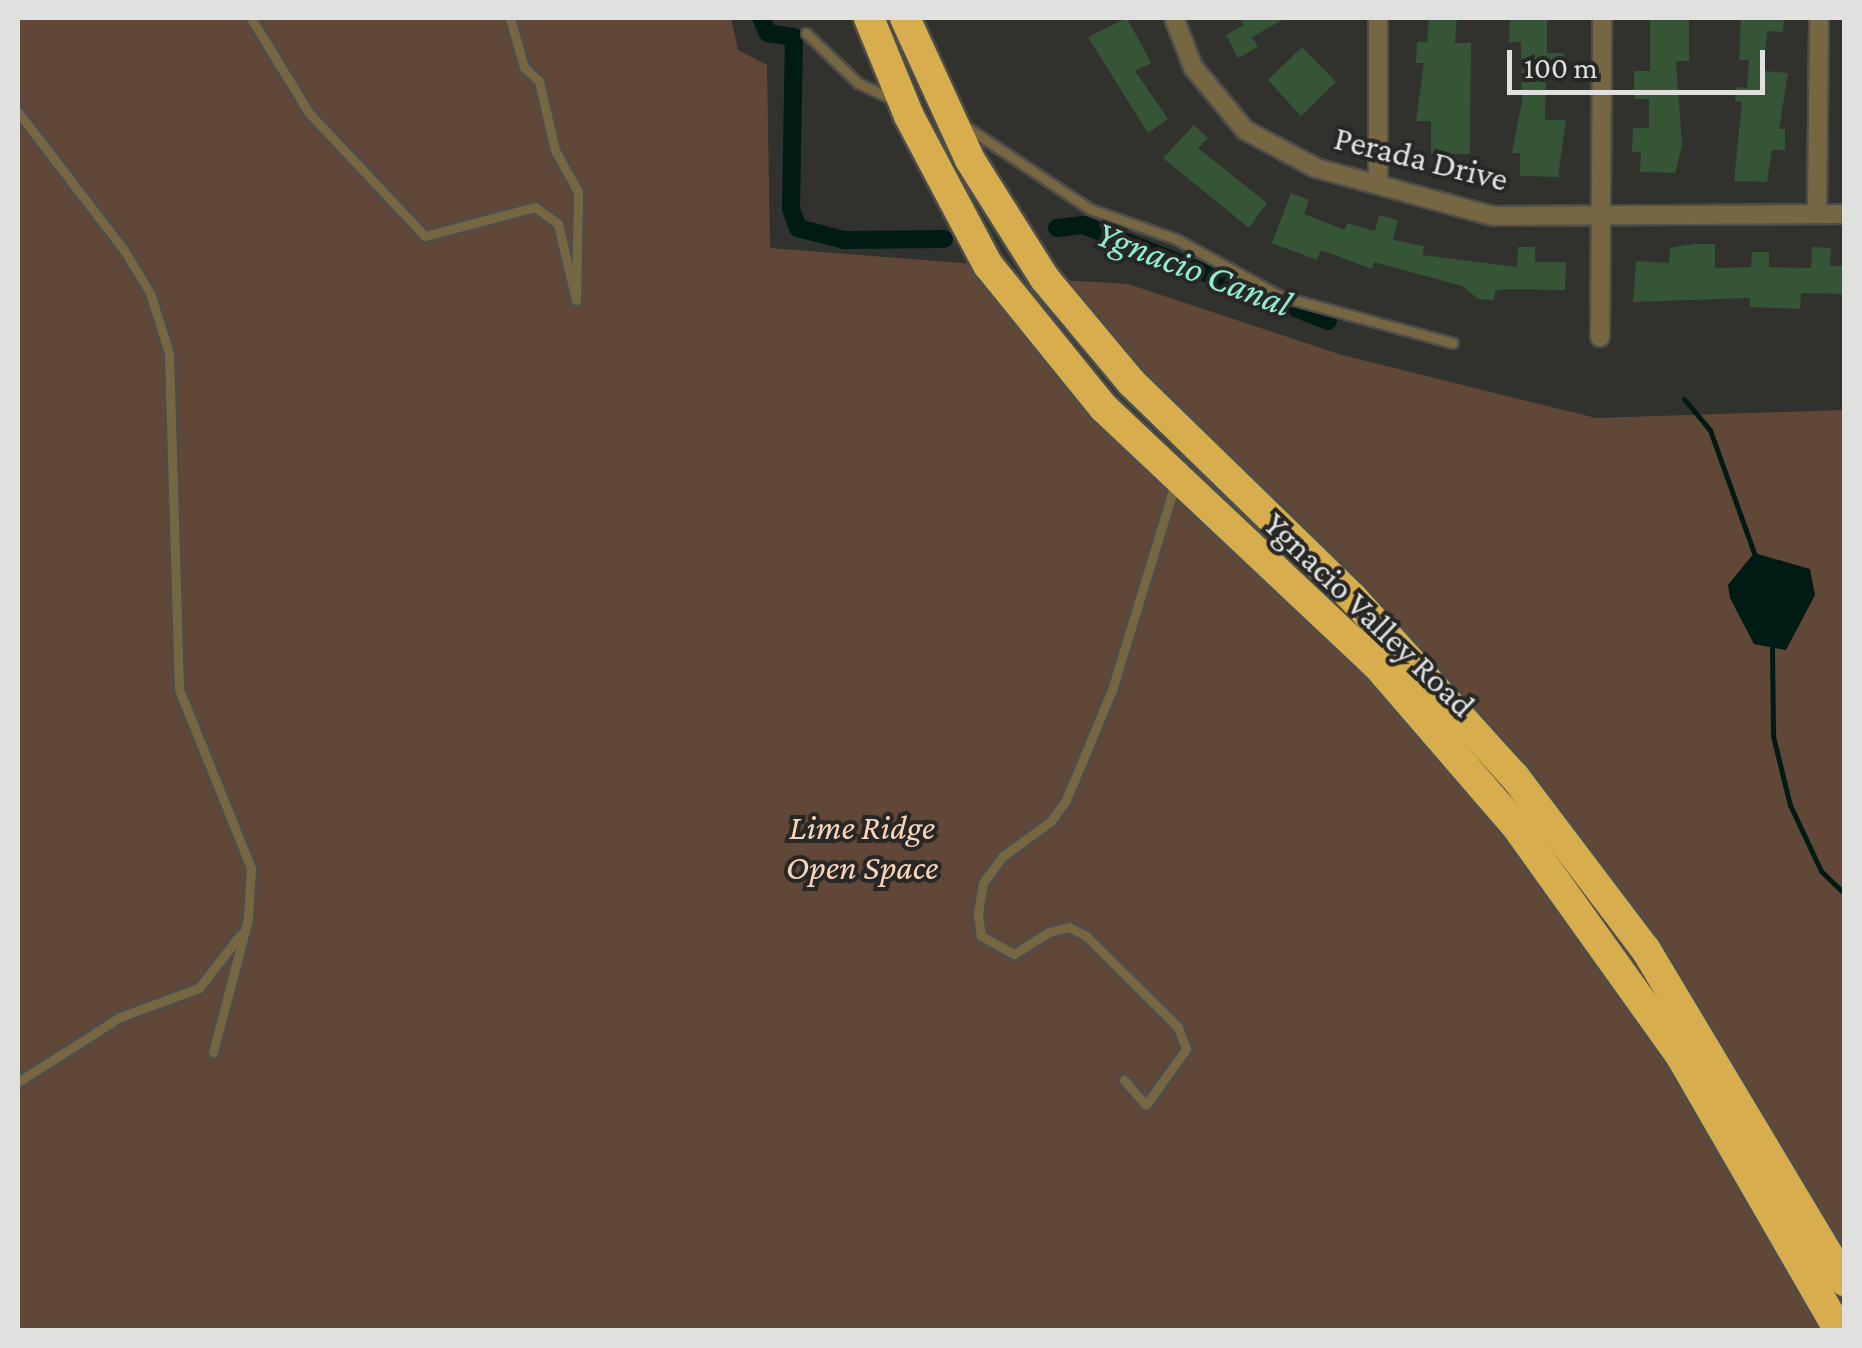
<!DOCTYPE html>
<html>
<head>
<meta charset="utf-8">
<style>
  body { margin:0 }
  #map { position:relative; width:1862px; height:1348px; overflow:hidden; background:#31312e; font-family:"Crimson Pro",serif }
  div>[style] { position:absolute }
  .green>* { inset:0; background:#604737 }
  .water>* { inset:0; background:#001a14 }
  .stream>* { height:5px; margin:-2.5px; padding:0 2.5px; transform-origin:2.5px; border-radius:2.5px; background:#001a14 }
  .canal>* { height:18px; margin:-9px; padding:0 9px; transform-origin:9px; border-radius:9px; background:#001a14 }
  .building>* { inset:0; background:#355536 }
  .roads { filter:drop-shadow(2px 0 #4d4d4a) drop-shadow(-2px 0 #4d4d4a) drop-shadow(0 2px #4d4d4a) drop-shadow(0 -2px #4d4d4a) }
  .lane>* { height:9px; margin:-4.5px; padding:0 4.5px; transform-origin:4.5px; border-radius:4.5px; background:#776642 }
  .street>* { height:18px; margin:-9px; padding:0 9px; transform-origin:9px; border-radius:9px; background:#776642 }
  .highway>* { height:30px; margin:-15px; padding:0 15px; transform-origin:15px; border-radius:15px; background:#d7ad4d }
  span { translate:-50% -50%; white-space:nowrap; text-align:center; line-height:1.15; -webkit-text-stroke:8px #272725; paint-order:stroke }
  .street-label { font-size:35px; color:#e0e0df }
  .park-label { font-size:35px; color:#fbd4ba; font-style:italic }
  .water-label { font-size:38px; color:#91ebd3; font-style:italic }
  .frame { position:absolute; inset:0; border:20px solid #e0e0df; pointer-events:none }
  .scale { position:absolute; left:1507px; top:50px; width:258px; height:45px; box-sizing:border-box; border:5px solid #e0e0df; border-top:0; padding-left:12px; font-size:30px; line-height:35px; white-space:nowrap; color:#e0e0df; -webkit-text-stroke:8px #272725; paint-order:stroke }
</style>
</head>
<body>
<div id="map">
  <div class="green">
    <i style="clip-path:polygon(18px 18px,731px 18px,738px 50px,767px 65px,770px 248px,988px 265px,1516px 826px,1839px 1330px,18px 1330px)"></i>
    <i style="clip-path:polygon(1045px 279px,1128px 284px,1342px 355px,1596px 418px,1844px 410px,1844px 1281px,1560px 835px)"></i>
  </div>
  <div class="water">
    <i style="clip-path:polygon(1754px 553px,1810px 569px,1815px 595px,1786px 650px,1754px 644px,1730px 598px,1728px 585px)"></i>
  </div>
  <div class="stream">
    <i style="left:1684px;top:399px;width:40px;rotate:50deg"></i>
    <i style="left:1710px;top:430px;width:131px;rotate:70.3deg"></i>
    <i style="left:1772px;top:648px;width:88px;rotate:89.3deg"></i>
    <i style="left:1773px;top:736px;width:71px;rotate:76.2deg"></i>
    <i style="left:1790px;top:805px;width:73px;rotate:64.8deg"></i>
    <i style="left:1821px;top:871px;width:32px;rotate:44deg"></i>
  </div>
  <div class="canal">
    <i style="left:761px;top:18px;width:17px;rotate:65deg"></i>
    <i style="left:768px;top:33px;width:26px;rotate:9deg"></i>
    <i style="left:794px;top:37px;width:172px;rotate:91deg"></i>
    <i style="left:791px;top:209px;width:20px;rotate:70deg"></i>
    <i style="left:798px;top:228px;width:48px;rotate:14.6deg"></i>
    <i style="left:844px;top:240px;width:100px;rotate:-0.6deg"></i>
    <i style="left:1057px;top:228px;width:26px;rotate:-7deg"></i>
    <i style="left:1083px;top:225px;width:263px;rotate:21.4deg"></i>
  </div>
  <div class="building">
    <i style="clip-path:polygon(1127px 18px,1151px 63px,1135px 71px,1168px 119px,1148px 133px,1088px 37px)"></i>
    <i style="clip-path:polygon(1240px 18px,1286px 18px,1252px 37px,1258px 47px,1238px 58px,1226px 35px,1244px 25px)"></i>
    <i style="clip-path:polygon(1429px 18px,1457px 18px,1455px 43px,1471px 43px,1470px 154px,1431px 154px,1431px 121px,1416px 121px,1424px 63px,1416px 63px,1417px 42px,1427px 42px)"></i>
    <i style="clip-path:polygon(1510px 18px,1547px 18px,1547px 53px,1564px 53px,1564px 74px,1546px 74px,1545px 120px,1566px 120px,1558px 177px,1520px 176px,1520px 153px,1512px 153px,1522px 102px,1521px 42px,1509px 42px)"></i>
    <i style="clip-path:polygon(1650px 18px,1689px 18px,1689px 61px,1676px 61px,1682px 145px,1675px 173px,1640px 172px,1641px 152px,1632px 152px,1633px 128px,1649px 128px,1649px 99px,1634px 99px,1634px 71px,1650px 71px)"></i>
    <i style="clip-path:polygon(1741px 18px,1784px 18px,1783px 32px,1767px 31px,1764px 71px,1788px 73px,1779px 129px,1785px 129px,1785px 150px,1772px 150px,1767px 182px,1734px 181px,1742px 102px,1735px 101px,1736px 87px,1747px 88px,1749px 60px,1739px 60px)"></i>
    <i style="clip-path:polygon(1302px 47px,1336px 82px,1301px 116px,1268px 80px)"></i>
    <i style="clip-path:polygon(1194px 125px,1208px 138px,1198px 148px,1267px 203px,1249px 228px,1163px 158px)"></i>
    <i style="clip-path:polygon(1291px 193px,1309px 200px,1304px 214px,1345px 230px,1347px 223px,1375px 231px,1379px 215px,1398px 220px,1393px 240px,1424px 246px,1423px 255px,1517px 267px,1518px 247px,1535px 247px,1535px 262px,1566px 262px,1565px 290px,1507px 289px,1495px 291px,1494px 300px,1478px 299px,1462px 286px,1374px 262px,1372px 269px,1321px 250px,1317px 260px,1272px 243px)"></i>
    <i style="clip-path:polygon(1694px 244px,1715px 244px,1715px 268px,1751px 267px,1752px 252px,1769px 252px,1769px 267px,1811px 268px,1812px 247px,1831px 248px,1830px 266px,1844px 266px,1844px 294px,1801px 293px,1800px 309px,1750px 307px,1750px 298px,1633px 302px,1636px 261px,1669px 263px,1670px 248px)"></i>
  </div>
  <div class="roads">
    <div class="lane">
      <i style="left:251px;top:18px;width:111px;rotate:58.6deg"></i>
      <i style="left:309px;top:113px;width:169px;rotate:46.7deg"></i>
      <i style="left:425px;top:236px;width:114px;rotate:-14.8deg"></i>
      <i style="left:535px;top:207px;width:29px;rotate:36deg"></i>
      <i style="left:558px;top:224px;width:78px;rotate:76.7deg"></i>
      <i style="left:576px;top:300px;width:108px;rotate:-88.9deg"></i>
      <i style="left:578px;top:192px;width:48px;rotate:-118.7deg"></i>
      <i style="left:555px;top:150px;width:71px;rotate:-103.1deg"></i>
      <i style="left:539px;top:81px;width:21px;rotate:-137deg"></i>
      <i style="left:524px;top:67px;width:51px;rotate:-105.9deg"></i>
      <i style="left:806px;top:33px;width:72px;rotate:43.9deg"></i>
      <i style="left:858px;top:83px;width:40px;rotate:25deg"></i>
      <i style="left:18px;top:112px;width:174px;rotate:52.5deg"></i>
      <i style="left:124px;top:250px;width:50px;rotate:58.8deg"></i>
      <i style="left:150px;top:293px;width:63px;rotate:72.4deg"></i>
      <i style="left:169px;top:353px;width:336px;rotate:88.3deg"></i>
      <i style="left:179px;top:689px;width:193px;rotate:68.1deg"></i>
      <i style="left:251px;top:868px;width:51px;rotate:93.4deg"></i>
      <i style="left:248px;top:919px;width:138px;rotate:104.7deg"></i>
      <i style="left:965px;top:126px;width:150px;rotate:33.6deg"></i>
      <i style="left:1090px;top:209px;width:91px;rotate:19.2deg"></i>
      <i style="left:1176px;top:239px;width:119px;rotate:28.7deg"></i>
      <i style="left:1280px;top:296px;width:179px;rotate:15.2deg"></i>
      <i style="left:1124px;top:1080px;width:33px;rotate:49deg"></i>
      <i style="left:1146px;top:1105px;width:69px;rotate:-54.5deg"></i>
      <i style="left:1186px;top:1049px;width:23px;rotate:-110deg"></i>
      <i style="left:1178px;top:1027px;width:129px;rotate:-135.3deg"></i>
      <i style="left:1086px;top:936px;width:19px;rotate:-152deg"></i>
      <i style="left:1069px;top:927px;width:21px;rotate:166deg"></i>
      <i style="left:1049px;top:932px;width:41px;rotate:147.8deg"></i>
      <i style="left:1014px;top:954px;width:38px;rotate:-151deg"></i>
      <i style="left:981px;top:936px;width:22px;rotate:-98deg"></i>
      <i style="left:978px;top:914px;width:31px;rotate:-81deg"></i>
      <i style="left:983px;top:883px;width:32px;rotate:-54deg"></i>
      <i style="left:1002px;top:857px;width:61px;rotate:-36.3deg"></i>
      <i style="left:1051px;top:821px;width:26px;rotate:-54deg"></i>
      <i style="left:1066px;top:800px;width:119px;rotate:-67.3deg"></i>
      <i style="left:1112px;top:690px;width:215px;rotate:-73deg"></i>
      <i style="left:18px;top:1082px;width:121px;rotate:-32.5deg"></i>
      <i style="left:120px;top:1017px;width:84px;rotate:-20.2deg"></i>
      <i style="left:199px;top:988px;width:67px;rotate:-52.3deg"></i>
    </div>
    <div class="street">
      <i style="left:1174px;top:18px;width:53px;rotate:68.8deg"></i>
      <i style="left:1193px;top:67px;width:82px;rotate:50.5deg"></i>
      <i style="left:1245px;top:130px;width:81px;rotate:28.2deg"></i>
      <i style="left:1316px;top:168px;width:183px;rotate:15.2deg"></i>
      <i style="left:1493px;top:216px;width:351px;rotate:-0.3deg"></i>
      <i style="left:1378px;top:181px;width:163px;rotate:-90deg"></i>
      <i style="left:1817px;top:214px;width:196px;rotate:-89.4deg"></i>
      <i style="left:1600px;top:337px;width:319px;rotate:-89.6deg"></i>
    </div>
    <div class="highway">
      <i style="left:869px;top:18px;width:106px;rotate:67.8deg"></i>
      <i style="left:909px;top:116px;width:169px;rotate:62.1deg"></i>
      <i style="left:988px;top:265px;width:184px;rotate:51deg"></i>
      <i style="left:1104px;top:408px;width:375px;rotate:43.3deg"></i>
      <i style="left:1377px;top:665px;width:213px;rotate:49.2deg"></i>
      <i style="left:1516px;top:826px;width:282px;rotate:54.4deg"></i>
      <i style="left:1680px;top:1055px;width:318px;rotate:60deg"></i>
      <i style="left:905px;top:18px;width:156px;rotate:65.4deg"></i>
      <i style="left:970px;top:160px;width:141px;rotate:57.8deg"></i>
      <i style="left:1045px;top:279px;width:136px;rotate:50.1deg"></i>
      <i style="left:1132px;top:383px;width:308px;rotate:44.2deg"></i>
      <i style="left:1353px;top:598px;width:241px;rotate:47.9deg"></i>
      <i style="left:1515px;top:777px;width:217px;rotate:52.9deg"></i>
      <i style="left:1646px;top:950px;width:386px;rotate:59.1deg"></i>
    </div>
  </div>
  <div class="street-label">
    <span style="left:1421px;top:159px;rotate:14deg">Perada Drive</span>
    <span style="left:1369px;top:615px;rotate:44deg">Ygnacio Valley Road</span>
  </div>
  <div class="park-label">
    <span style="left:862px;top:848px">Lime Ridge<br>Open Space</span>
  </div>
  <div class="water-label">
    <span style="left:1194px;top:269px;rotate:21deg">Ygnacio Canal</span>
  </div>
  <div class="frame"></div>
  <div class="scale">100 m</div>
</div>
</body>
</html>
